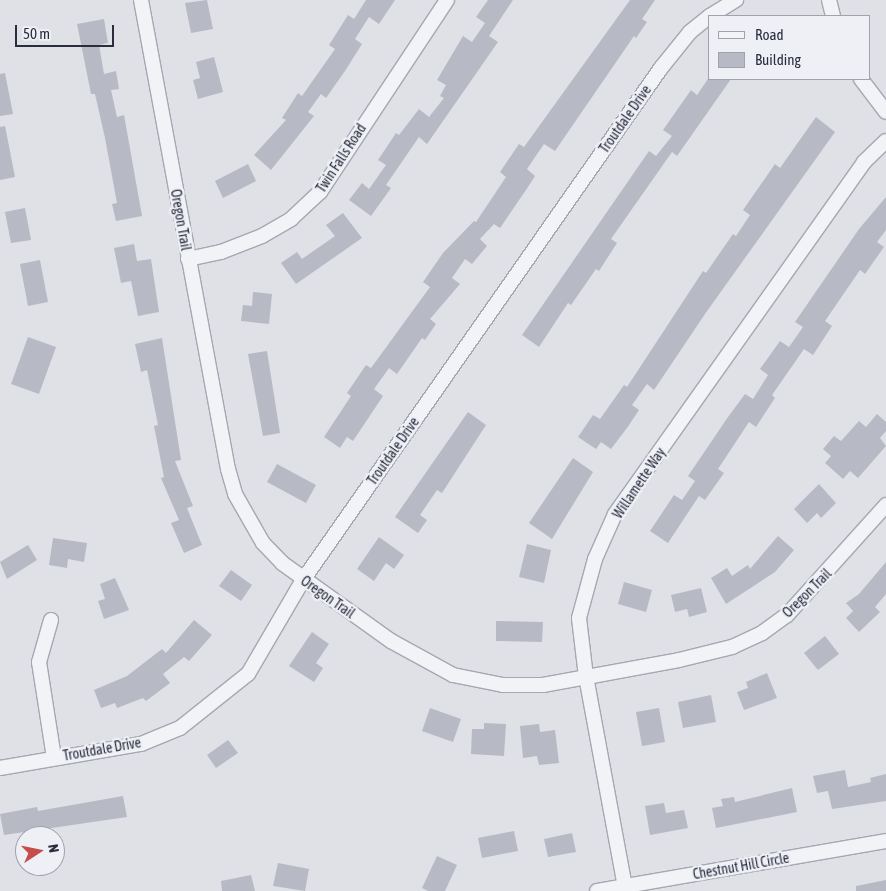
<!DOCTYPE html>
<html>
<head>
<meta charset="utf-8">
<style>
  body { margin:0 }
  #map { position:relative; width:886px; height:891px; overflow:hidden; background:#dfe1e7; font-family:"Asap Condensed",sans-serif }
  div>[style] { position:absolute }
  .building>* { inset:0; background:#b7bac4 }
  .roads { filter:drop-shadow(1px 0 #a5a7b1) drop-shadow(-1px 0 #a5a7b1) drop-shadow(0 1px #a5a7b1) drop-shadow(0 -1px #a5a7b1) }
  .minor>* { height:14px; margin:-7px; padding:0 7px; transform-origin:7px; border-radius:7px; background:#f2f3f6 }
  span { translate:-50% -50%; white-space:nowrap; text-align:center; line-height:1.15; -webkit-text-stroke:5px #eff0f5; paint-order:stroke }
  .street-label { font-size:14px; color:#292d3e }
  .legend { position:absolute; left:708px; top:15px; width:162px; height:65px; box-sizing:border-box; background:#eff0f5; border:1px solid #a0a2ac; margin:0; padding:6px 9px; list-style:none; font-size:15px; color:#292d3e }
  .legend li { display:flex; align-items:center; gap:10px; height:25px }
  .legend b { width:25px; border:1px solid #a0a2ac }
  .north { position:absolute; left:15px; top:826px; width:50px; height:50px; box-sizing:border-box; background:#eff0f5; border:1px solid #a0a2ac; border-radius:50%; rotate:79deg; font-size:14px; font-weight:700; line-height:20px; text-align:center; color:#292d3e }
  .north::after { content:''; display:block; margin:auto; width:18px; height:22px; background:#c54d4c; clip-path:polygon(50% 0,100% 100%,50% 72%,0 100%) }
  .scale { position:absolute; left:15px; top:25px; width:99px; height:22px; box-sizing:border-box; border:2px solid #292d3e; border-top:0; padding-left:6px; font-size:15px; line-height:18px; white-space:nowrap; color:#292d3e; -webkit-text-stroke:4px #eff0f5; paint-order:stroke }
</style>
</head>
<body>
<div id="map">
  <div class="building">
    <i style="clip-path:polygon(207px 0,213px 29px,191px 33px,185px 3px)"></i>
    <i style="clip-path:polygon(366px 0,395px 0,379px 24px,369px 17px,355px 39px,362px 44px,345px 71px,326px 98px,321px 94px,308px 112px,314px 116px,271px 170px,254px 155px,286px 120px,282px 118px,298px 93px,302px 96px,335px 49px,329px 45px,348px 15px,354px 19px)"></i>
    <i style="clip-path:polygon(488px 0,513px 0,489px 36px,498px 42px,427px 144px,419px 137px,386px 185px,391px 188px,371px 216px,349px 200px,362px 183px,369px 189px,386px 165px,378px 160px,396px 133px,399px 135px,419px 109px,429px 117px,444px 98px,440px 96px,446px 85px,437px 80px,463px 36px,472px 42px,485px 23px,476px 17px)"></i>
    <i style="clip-path:polygon(630px 0,655px 0,642px 19px,647px 22px,636px 38px,634px 36px,555px 151px,544px 144px,527px 169px,535px 176px,526px 190px,500px 228px,494px 224px,480px 239px,487px 246px,472px 264px,465px 259px,452px 278px,460px 284px,430px 319px,436px 324px,425px 340px,422px 338px,397px 374px,389px 368px,374px 389px,383px 396px,353px 441px,347px 437px,340px 448px,324px 437px,351px 396px,347px 393px,366px 365px,371px 368px,430px 287px,423px 282px,443px 253px,474px 221px,476px 222px,506px 177px,500px 172px,519px 144px,524px 147px)"></i>
    <i style="clip-path:polygon(104px 19px,108px 43px,99px 45px,104px 74px,116px 71px,119px 89px,111px 90px,117px 117px,124px 115px,142px 216px,116px 221px,112px 204px,117px 203px,105px 138px,95px 94px,91px 94px,77px 24px)"></i>
    <i style="clip-path:polygon(214px 57px,223px 92px,198px 99px,193px 80px,200px 78px,196px 62px)"></i>
    <i style="clip-path:polygon(5px 73px,13px 114px,0 116px,0 74px)"></i>
    <i style="clip-path:polygon(708px 79px,731px 79px,677px 156px,672px 152px,611px 239px,617px 243px,599px 271px,596px 269px,571px 305px,568px 303px,539px 347px,522px 335px,649px 151px,656px 156px,672px 136px,663px 130px,691px 90px,697px 95px)"></i>
    <i style="clip-path:polygon(816px 117px,835px 132px,705px 314px,654px 390px,647px 384px,632px 405px,639px 410px,627px 428px,611px 449px,601px 442px,596px 449px,578px 437px,593px 415px,600px 419px,624px 385px,627px 387px,703px 271px,706px 273px,733px 234px,736px 236px,750px 215px,743px 210px,775px 164px,780px 168px)"></i>
    <i style="clip-path:polygon(5px 126px,15px 177px,0 180px,0 127px)"></i>
    <i style="clip-path:polygon(248px 164px,256px 181px,223px 198px,215px 181px)"></i>
    <i style="clip-path:polygon(886px 197px,886px 230px,877px 242px,884px 247px,865px 274px,860px 270px,825px 321px,832px 326px,813px 355px,804px 349px,772px 395px,775px 398px,756px 427px,749px 422px,718px 469px,724px 473px,705px 500px,699px 496px,668px 543px,650px 531px,674px 495px,682px 500px,695px 481px,688px 476px,728px 417px,745px 394px,753px 399px,768px 375px,760px 369px,780px 341px,789px 347px,803px 327px,795px 322px,859px 229px)"></i>
    <i style="clip-path:polygon(25px 208px,31px 240px,11px 243px,5px 212px)"></i>
    <i style="clip-path:polygon(343px 213px,362px 238px,296px 284px,281px 263px,297px 252px,302px 259px,335px 236px,326px 225px)"></i>
    <i style="clip-path:polygon(134px 244px,137px 261px,151px 259px,159px 312px,138px 316px,131px 281px,121px 283px,114px 248px)"></i>
    <i style="clip-path:polygon(40px 260px,48px 302px,28px 306px,20px 264px)"></i>
    <i style="clip-path:polygon(253px 292px,272px 294px,269px 324px,241px 321px,243px 305px,252px 306px)"></i>
    <i style="clip-path:polygon(28px 337px,56px 347px,39px 394px,11px 384px)"></i>
    <i style="clip-path:polygon(162px 338px,181px 460px,175px 461px,193px 506px,187px 508px,202px 545px,184px 553px,171px 523px,179px 520px,161px 478px,164px 477px,154px 426px,158px 425px,147px 370px,141px 372px,135px 344px)"></i>
    <i style="clip-path:polygon(267px 351px,280px 433px,263px 436px,248px 354px)"></i>
    <i style="clip-path:polygon(468px 412px,486px 425px,442px 493px,437px 490px,420px 515px,427px 520px,418px 533px,395px 517px)"></i>
    <i style="clip-path:polygon(877px 414px,886px 422px,886px 431px,880px 438px,886px 446px,858px 478px,850px 471px,843px 479px,825px 463px,831px 456px,823px 449px,834px 436px,841px 441px,859px 421px,866px 427px)"></i>
    <i style="clip-path:polygon(573px 458px,593px 472px,552px 539px,529px 523px)"></i>
    <i style="clip-path:polygon(277px 464px,316px 485px,306px 503px,267px 482px)"></i>
    <i style="clip-path:polygon(819px 484px,836px 503px,821px 518px,817px 513px,807px 523px,794px 509px)"></i>
    <i style="clip-path:polygon(778px 536px,794px 550px,775px 572px,726px 604px,711px 578px,727px 568px,732px 576px,748px 565px,750px 569px)"></i>
    <i style="clip-path:polygon(379px 537px,404px 555px,394px 569px,386px 563px,374px 581px,357px 569px)"></i>
    <i style="clip-path:polygon(53px 538px,87px 543px,84px 562px,68px 559px,67px 568px,49px 565px)"></i>
    <i style="clip-path:polygon(527px 544px,551px 550px,544px 583px,519px 577px)"></i>
    <i style="clip-path:polygon(28px 545px,37px 560px,7px 579px,0 562px)"></i>
    <i style="clip-path:polygon(886px 562px,886px 594px,875px 607px,880px 612px,859px 632px,846px 618px,853px 611px,846px 603px,859px 594px)"></i>
    <i style="clip-path:polygon(231px 570px,252px 585px,241px 601px,219px 586px)"></i>
    <i style="clip-path:polygon(115px 578px,129px 610px,104px 619px,98px 601px,105px 599px,100px 584px)"></i>
    <i style="clip-path:polygon(624px 582px,652px 590px,646px 612px,618px 604px)"></i>
    <i style="clip-path:polygon(701px 588px,707px 612px,689px 617px,687px 609px,675px 612px,671px 595px)"></i>
    <i style="clip-path:polygon(194px 620px,212px 635px,189px 661px,184px 657px,163px 674px,170px 683px,146px 701px,143px 698px,117px 708px,115px 703px,101px 708px,94px 690px,127px 676px,162px 649px,166px 653px)"></i>
    <i style="clip-path:polygon(496px 621px,543px 622px,542px 642px,496px 641px)"></i>
    <i style="clip-path:polygon(312px 632px,329px 644px,316px 663px,323px 668px,314px 682px,289px 666px)"></i>
    <i style="clip-path:polygon(825px 636px,839px 654px,818px 670px,804px 653px)"></i>
    <i style="clip-path:polygon(767px 673px,777px 698px,744px 710px,737px 692px,748px 688px,746px 682px)"></i>
    <i style="clip-path:polygon(711px 695px,716px 722px,683px 728px,678px 702px)"></i>
    <i style="clip-path:polygon(430px 708px,461px 719px,453px 742px,422px 731px)"></i>
    <i style="clip-path:polygon(659px 708px,665px 742px,642px 746px,636px 712px)"></i>
    <i style="clip-path:polygon(484px 723px,506px 724px,504px 756px,471px 754px,472px 729px,484px 729px)"></i>
    <i style="clip-path:polygon(539px 724px,540px 732px,555px 730px,559px 763px,539px 765px,537px 756px,523px 758px,520px 726px)"></i>
    <i style="clip-path:polygon(228px 740px,238px 753px,216px 768px,207px 755px)"></i>
    <i style="clip-path:polygon(845px 770px,848px 787px,871px 782px,870px 778px,886px 774px,886px 801px,832px 809px,828px 791px,817px 793px,813px 776px)"></i>
    <i style="clip-path:polygon(792px 788px,797px 812px,716px 828px,712px 808px,723px 806px,721px 799px,734px 797px,735px 802px)"></i>
    <i style="clip-path:polygon(123px 796px,127px 817px,4px 835px,0 814px,37px 807px,38px 811px)"></i>
    <i style="clip-path:polygon(664px 803px,666px 813px,684px 810px,688px 828px,650px 835px,645px 806px)"></i>
    <i style="clip-path:polygon(514px 831px,518px 851px,482px 858px,478px 838px)"></i>
    <i style="clip-path:polygon(572px 833px,576px 852px,548px 857px,544px 839px)"></i>
    <i style="clip-path:polygon(437px 856px,457px 865px,445px 891px,428px 891px,422px 888px)"></i>
    <i style="clip-path:polygon(278px 863px,309px 869px,305px 891px,273px 886px)"></i>
    <i style="clip-path:polygon(251px 875px,255px 891px,222px 891px,221px 881px)"></i>
    <i style="clip-path:polygon(886px 880px,886px 891px,856px 891px,856px 886px)"></i>
  </div>
  <div class="roads">
    <div class="minor">
      <i style="left:141px;top:0;width:477px;rotate:79.5deg"></i>
      <i style="left:228px;top:469px;width:26px;rotate:74deg"></i>
      <i style="left:235px;top:494px;width:56px;rotate:60.3deg"></i>
      <i style="left:263px;top:543px;width:28px;rotate:46deg"></i>
      <i style="left:282px;top:563px;width:134px;rotate:35.6deg"></i>
      <i style="left:391px;top:641px;width:71px;rotate:28.7deg"></i>
      <i style="left:453px;top:675px;width:51px;rotate:11.3deg"></i>
      <i style="left:503px;top:685px;width:40px"></i>
      <i style="left:543px;top:685px;width:138px;rotate:-10.4deg"></i>
      <i style="left:679px;top:660px;width:55px;rotate:-13.8deg"></i>
      <i style="left:732px;top:647px;width:33px;rotate:-25deg"></i>
      <i style="left:762px;top:633px;width:31px;rotate:-36deg"></i>
      <i style="left:787px;top:615px;width:148px;rotate:-48deg"></i>
      <i style="left:829px;top:0;width:16px;rotate:76deg"></i>
      <i style="left:710px;top:16px;width:31px;rotate:-32deg"></i>
      <i style="left:861px;top:79px;width:41px;rotate:52.9deg"></i>
      <i style="left:188px;top:259px;width:34px;rotate:-12deg"></i>
      <i style="left:221px;top:252px;width:44px;rotate:-21.3deg"></i>
      <i style="left:262px;top:236px;width:34px;rotate:-30deg"></i>
      <i style="left:291px;top:219px;width:40px;rotate:-43deg"></i>
      <i style="left:320px;top:192px;width:230px;rotate:-56.5deg"></i>
      <i style="left:51px;top:620px;width:44px;rotate:105.9deg"></i>
      <i style="left:39px;top:662px;width:97px;rotate:81.1deg"></i>
      <i style="left:0;top:768px;width:143px;rotate:-9.7deg"></i>
      <i style="left:141px;top:744px;width:42px;rotate:-22.3deg"></i>
      <i style="left:180px;top:728px;width:87px;rotate:-38.5deg"></i>
      <i style="left:248px;top:674px;width:109px;rotate:-59.7deg"></i>
      <i style="left:303px;top:580px;width:625px;rotate:-55.04deg"></i>
      <i style="left:661px;top:68px;width:46px;rotate:-51.1deg"></i>
      <i style="left:690px;top:32px;width:26px;rotate:-39deg"></i>
      <i style="left:625px;top:887px;width:214px;rotate:-100.5deg"></i>
      <i style="left:586px;top:677px;width:59px;rotate:-96.8deg"></i>
      <i style="left:579px;top:618px;width:61px;rotate:-74.8deg"></i>
      <i style="left:595px;top:559px;width:49px;rotate:-66deg"></i>
      <i style="left:615px;top:514px;width:431px;rotate:-54.7deg"></i>
      <i style="left:864px;top:162px;width:30px;rotate:-44deg"></i>
      <i style="left:597px;top:891px;width:293px;rotate:-9.8deg"></i>
    </div>
  </div>
  <div class="street-label">
    <span style="left:625px;top:119px;rotate:-55deg">Troutdale Drive</span>
    <span style="left:341px;top:158px;rotate:-57deg">Twin Falls Road</span>
    <span style="left:181px;top:220px;rotate:80deg">Oregon Trail</span>
    <span style="left:393px;top:451px;rotate:-55deg">Troutdale Drive</span>
    <span style="left:639px;top:483px;rotate:-56deg">Willamette Way</span>
    <span style="left:807px;top:593px;rotate:-45deg">Oregon Trail</span>
    <span style="left:328px;top:597px;rotate:35deg">Oregon Trail</span>
    <span style="left:102px;top:749px;rotate:-10deg">Troutdale Drive</span>
    <span style="left:741px;top:866px;rotate:-10deg">Chestnut Hill Circle</span>
  </div>
  <ul class="legend">
  <li><b style="height:6px;background:#f2f3f6"></b>Road</li>
  <li><b style="height:14px;background:#b7bac4"></b>Building</li>
  </ul>
  <div class="north">N</div>
  <div class="scale">50 m</div>
</div>
</body>
</html>
